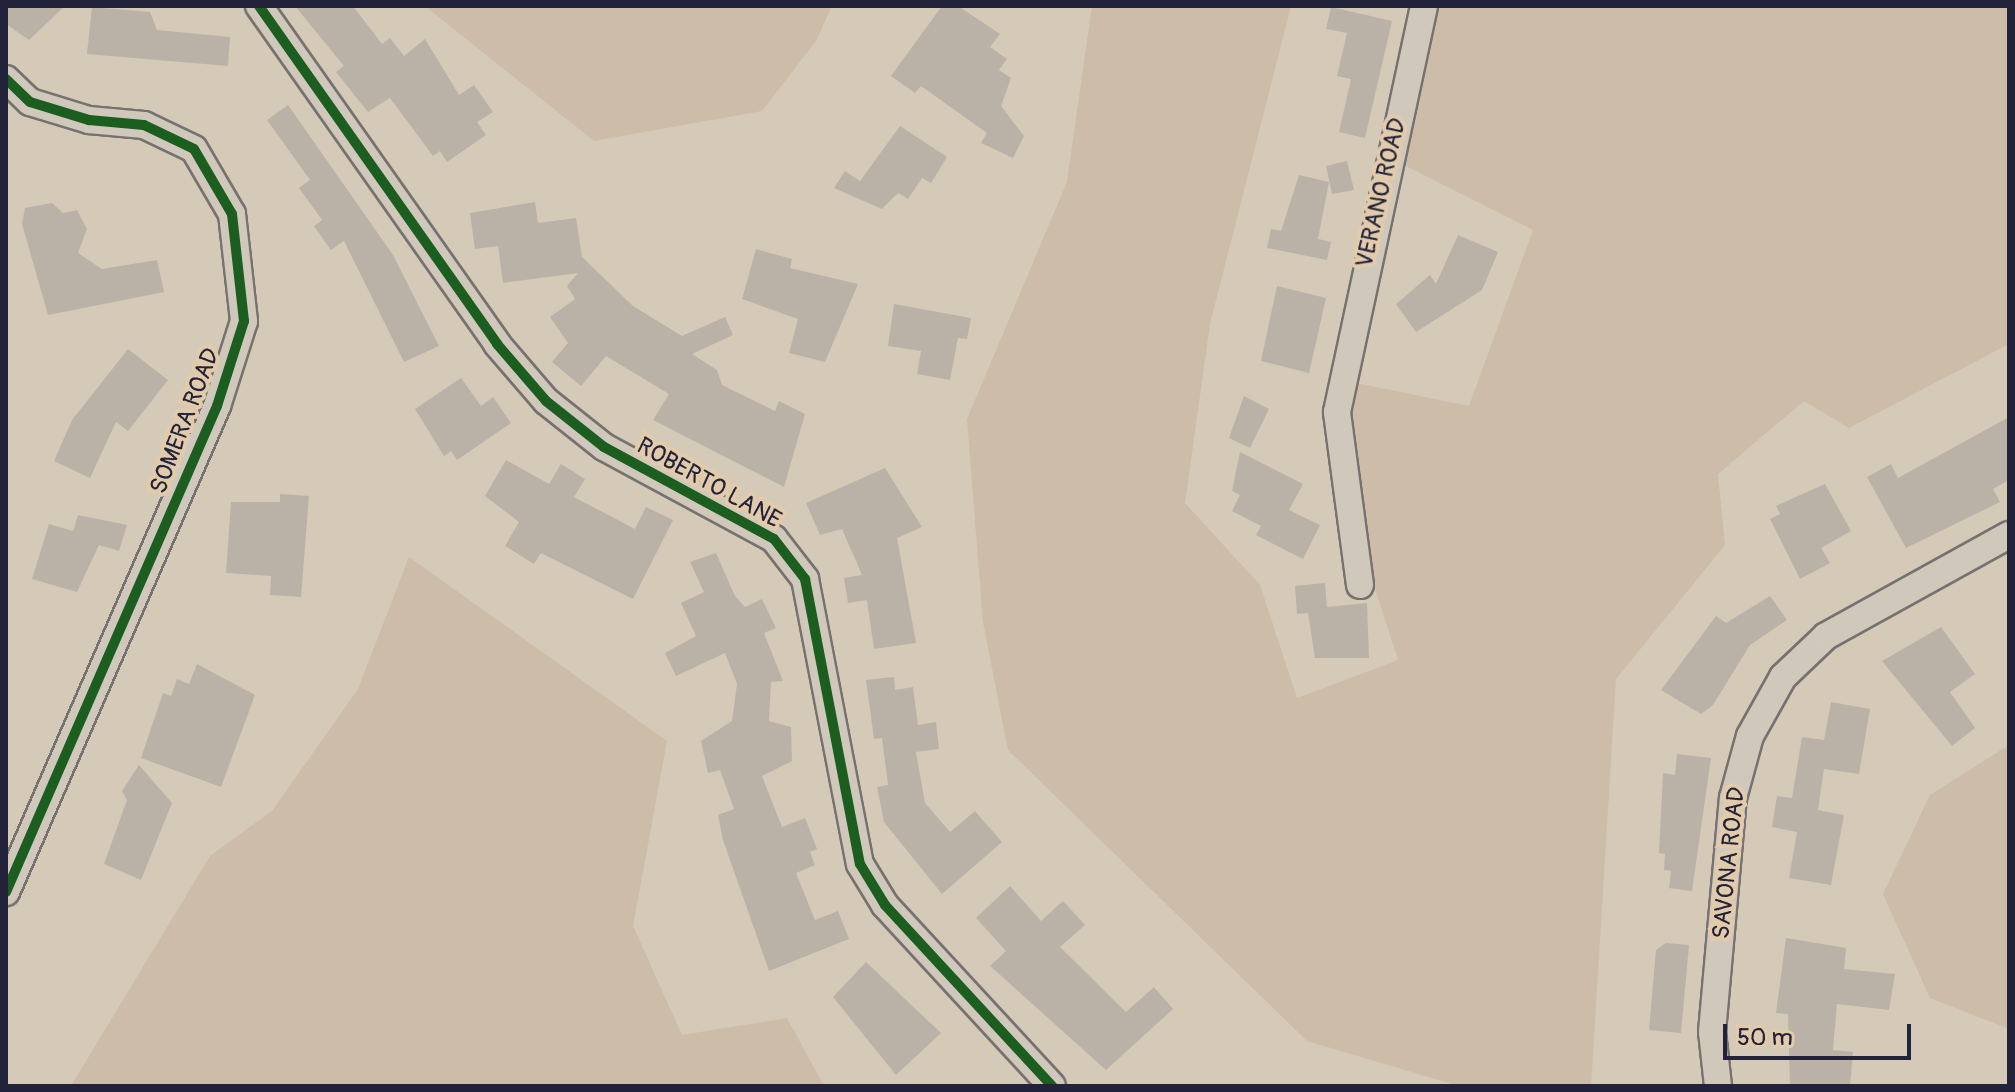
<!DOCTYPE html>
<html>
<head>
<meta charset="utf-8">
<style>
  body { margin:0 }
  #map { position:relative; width:2015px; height:1092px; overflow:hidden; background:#d5c9b8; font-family:Pangolin,sans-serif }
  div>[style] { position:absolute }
  .green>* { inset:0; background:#cdbca8 }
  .building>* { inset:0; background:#bbb2a7 }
  .roads { filter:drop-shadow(2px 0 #77726f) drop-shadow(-2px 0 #77726f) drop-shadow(0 2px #77726f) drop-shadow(0 -2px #77726f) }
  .street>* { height:26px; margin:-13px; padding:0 13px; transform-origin:13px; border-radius:13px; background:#d1c8bc }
  .cycleway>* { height:10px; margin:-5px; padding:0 5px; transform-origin:5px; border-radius:5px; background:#1b5e20 }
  span { translate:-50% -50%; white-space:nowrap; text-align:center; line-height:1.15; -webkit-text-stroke:8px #e2cbab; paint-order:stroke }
  .street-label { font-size:24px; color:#22223b }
  .frame { position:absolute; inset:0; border:8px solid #22223b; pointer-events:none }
  .scale { position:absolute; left:1723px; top:1024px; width:188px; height:36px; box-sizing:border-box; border:4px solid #22223b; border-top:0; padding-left:10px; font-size:24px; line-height:28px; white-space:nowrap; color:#22223b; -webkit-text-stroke:6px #e2cbab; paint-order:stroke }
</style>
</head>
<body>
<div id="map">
  <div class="green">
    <i style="clip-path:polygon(425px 6px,832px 6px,816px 41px,762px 111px,594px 141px)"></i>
    <i style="clip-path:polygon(1092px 6px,1291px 6px,1210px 324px,1185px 503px,1260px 585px,1297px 698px,1398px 660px,1363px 551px,1341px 380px,1469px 406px,1533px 230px,1388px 157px,1424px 6px,2009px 6px,2009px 344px,1849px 428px,1804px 401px,1718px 474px,1725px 545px,1616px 679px,1591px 1086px,1459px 1086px,1307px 1041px,1008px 750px,983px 622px,967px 419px,1067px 182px)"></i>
    <i style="clip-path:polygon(409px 557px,667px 741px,633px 926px,682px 1035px,787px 1018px,824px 1086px,71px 1086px,210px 856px,272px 811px,358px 689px)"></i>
    <i style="clip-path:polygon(2009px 745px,2009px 1029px,1930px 998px,1883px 894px,1930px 795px)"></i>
  </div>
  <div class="building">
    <i style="clip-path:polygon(6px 6px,65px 6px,29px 40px,6px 24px)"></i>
    <i style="clip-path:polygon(295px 6px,353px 6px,382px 44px,390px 38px,404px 56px,425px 39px,459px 95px,474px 85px,493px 112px,477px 122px,486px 135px,447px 162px,440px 151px,433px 156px,390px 98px,368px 112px,336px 72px,344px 66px)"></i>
    <i style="clip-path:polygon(942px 6px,958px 6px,1000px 34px,990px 47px,1007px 59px,999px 70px,1011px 78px,1001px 106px,1024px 136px,1013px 158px,981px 143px,987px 133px,921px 86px,915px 93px,891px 76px)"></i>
    <i style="clip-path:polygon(92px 7px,150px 12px,157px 30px,230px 37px,228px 66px,87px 54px)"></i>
    <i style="clip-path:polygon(1331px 7px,1392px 21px,1365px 138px,1339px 132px,1351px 79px,1337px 76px,1347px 33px,1326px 29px)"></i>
    <i style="clip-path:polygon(288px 105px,393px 255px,439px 346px,404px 362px,344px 241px,331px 250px,314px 226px,322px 220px,299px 188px,310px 180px,267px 120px)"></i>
    <i style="clip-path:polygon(900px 126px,947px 157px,931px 183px,922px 178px,908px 199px,898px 193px,882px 209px,834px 188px,845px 171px,860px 181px)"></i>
    <i style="clip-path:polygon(1347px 161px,1354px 190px,1332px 194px,1326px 166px)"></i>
    <i style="clip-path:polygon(1299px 175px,1329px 182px,1318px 239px,1331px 242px,1327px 260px,1267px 248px,1271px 229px,1281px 231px)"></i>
    <i style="clip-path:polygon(535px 202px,538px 223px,576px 218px,582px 257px,633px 306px,682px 336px,725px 317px,733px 335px,692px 354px,717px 370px,722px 385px,775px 411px,779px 401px,805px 414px,784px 487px,653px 420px,669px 394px,606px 356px,581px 386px,552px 362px,568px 343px,550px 317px,575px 299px,567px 286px,578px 273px,503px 283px,498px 246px,475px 249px,470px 213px)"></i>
    <i style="clip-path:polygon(52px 203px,63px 213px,77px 210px,87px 229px,78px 253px,102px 269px,157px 260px,164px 292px,48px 315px,22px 224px,25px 208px)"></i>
    <i style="clip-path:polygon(1458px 235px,1498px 252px,1482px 290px,1416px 332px,1396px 304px,1430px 275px,1436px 284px)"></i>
    <i style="clip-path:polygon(756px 249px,792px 259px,790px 268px,858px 284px,825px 362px,789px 353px,798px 319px,742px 299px)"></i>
    <i style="clip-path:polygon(1277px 286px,1326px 298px,1309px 373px,1261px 361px)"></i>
    <i style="clip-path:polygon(894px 304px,971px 318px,967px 339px,958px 338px,950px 380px,917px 374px,921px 351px,888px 346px)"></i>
    <i style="clip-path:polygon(128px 349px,168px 380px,128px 431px,116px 422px,90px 478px,54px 461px,72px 420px)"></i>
    <i style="clip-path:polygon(461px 378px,481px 406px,493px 397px,511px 423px,457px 460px,451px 451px,444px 456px,415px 409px)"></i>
    <i style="clip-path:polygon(1244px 396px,1269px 409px,1250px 448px,1229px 438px)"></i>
    <i style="clip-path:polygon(2009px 417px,2009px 480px,1993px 489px,2000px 502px,1906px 548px,1867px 477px,1891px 464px,1898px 478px)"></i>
    <i style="clip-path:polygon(1240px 452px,1303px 484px,1289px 510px,1320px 525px,1303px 559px,1256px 535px,1261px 526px,1232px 511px,1240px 495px,1232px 491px)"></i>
    <i style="clip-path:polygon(506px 460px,549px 484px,561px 464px,585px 479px,574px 497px,635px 529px,646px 507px,673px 520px,633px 599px,541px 553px,534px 564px,505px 546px,519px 522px,485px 496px)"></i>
    <i style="clip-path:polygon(885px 468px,922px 527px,897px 538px,916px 643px,874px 649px,867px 600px,848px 603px,844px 578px,862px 575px,842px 529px,820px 535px,806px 503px)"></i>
    <i style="clip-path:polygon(1825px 484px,1851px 531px,1821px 548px,1830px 563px,1800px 579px,1770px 519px,1780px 514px,1776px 506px)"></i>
    <i style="clip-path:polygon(280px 494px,309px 496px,301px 597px,270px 595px,271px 576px,226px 573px,231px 502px,280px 502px)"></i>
    <i style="clip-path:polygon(78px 515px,127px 525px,119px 551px,99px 545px,77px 592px,32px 579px,49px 524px,73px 531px)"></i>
    <i style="clip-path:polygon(716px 553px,735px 596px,745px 607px,762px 599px,776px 628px,764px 633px,783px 681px,771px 682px,769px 721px,791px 727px,792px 761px,762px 776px,782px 827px,805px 818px,817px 849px,810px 852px,815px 865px,796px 873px,815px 920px,838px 911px,849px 939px,769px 971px,723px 840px,718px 815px,734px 809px,720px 770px,708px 773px,701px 741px,732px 721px,737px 684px,725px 653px,676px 676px,665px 653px,696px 636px,681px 603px,704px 592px,690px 562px)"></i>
    <i style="clip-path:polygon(1325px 583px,1327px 607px,1367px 603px,1369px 658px,1315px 658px,1308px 613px,1297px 614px,1295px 586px)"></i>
    <i style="clip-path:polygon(1770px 596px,1787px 620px,1750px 645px,1713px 705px,1701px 714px,1661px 690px,1716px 616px,1726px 623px)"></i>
    <i style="clip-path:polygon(1941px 627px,1975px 674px,1950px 692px,1975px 728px,1952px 746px,1882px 661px)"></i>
    <i style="clip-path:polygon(197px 664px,255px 695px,221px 787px,141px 758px,163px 693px,171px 696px,177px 679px,189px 684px)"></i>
    <i style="clip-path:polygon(894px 677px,895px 690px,913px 687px,918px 725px,936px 722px,939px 749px,916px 752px,925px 803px,950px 832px,975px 811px,1002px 842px,942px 894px,884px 822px,877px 787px,888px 785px,882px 738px,874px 739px,866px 680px)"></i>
    <i style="clip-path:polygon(1831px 702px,1870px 709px,1859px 774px,1824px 769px,1818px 810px,1844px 815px,1831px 885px,1789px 878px,1797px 832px,1772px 827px,1777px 796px,1792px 798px,1802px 737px,1824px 740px)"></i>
    <i style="clip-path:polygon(1677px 754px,1711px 758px,1692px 891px,1669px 888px,1671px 871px,1664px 870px,1665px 854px,1659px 853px,1663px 773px,1675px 775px)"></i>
    <i style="clip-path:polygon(139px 765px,172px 803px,141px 880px,104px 864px,127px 800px,122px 791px)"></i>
    <i style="clip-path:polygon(1010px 886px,1041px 921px,1063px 901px,1085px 925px,1060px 947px,1126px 1012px,1154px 987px,1173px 1009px,1106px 1070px,990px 966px,1006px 951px,976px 918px)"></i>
    <i style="clip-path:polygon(1786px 938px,1846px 948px,1844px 969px,1895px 974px,1889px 1010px,1837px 1004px,1833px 1050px,1853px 1052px,1850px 1086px,1790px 1086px,1788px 1014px,1776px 1013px)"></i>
    <i style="clip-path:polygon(1666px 943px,1689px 945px,1681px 1033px,1649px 1030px,1656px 950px)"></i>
    <i style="clip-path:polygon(866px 962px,941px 1033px,896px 1075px,833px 997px)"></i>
  </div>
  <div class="roads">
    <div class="street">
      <i style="left:259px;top:6px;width:413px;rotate:54.8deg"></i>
      <i style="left:497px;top:344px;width:75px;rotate:49.3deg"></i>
      <i style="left:546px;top:401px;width:74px;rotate:38.4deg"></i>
      <i style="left:604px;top:447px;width:193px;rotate:28.4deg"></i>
      <i style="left:774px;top:539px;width:51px;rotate:52.2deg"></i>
      <i style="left:805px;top:579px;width:290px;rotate:79.1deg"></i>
      <i style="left:860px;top:864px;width:48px;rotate:58.6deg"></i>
      <i style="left:885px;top:905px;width:246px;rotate:47.3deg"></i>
      <i style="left:6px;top:79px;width:33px;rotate:44deg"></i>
      <i style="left:30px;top:102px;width:62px;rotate:17deg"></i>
      <i style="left:89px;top:120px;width:55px;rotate:5.2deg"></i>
      <i style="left:144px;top:125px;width:55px;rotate:25.6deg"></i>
      <i style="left:194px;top:149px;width:75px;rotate:59.7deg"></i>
      <i style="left:232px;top:214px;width:108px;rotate:83.6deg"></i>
      <i style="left:244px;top:321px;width:89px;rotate:107.6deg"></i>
      <i style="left:217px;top:406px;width:530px;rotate:113.47deg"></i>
      <i style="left:1360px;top:585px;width:175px;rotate:-97.6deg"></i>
      <i style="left:1337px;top:412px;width:415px;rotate:-77.9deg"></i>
      <i style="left:1718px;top:1086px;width:54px;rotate:-96.3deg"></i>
      <i style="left:1712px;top:1032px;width:235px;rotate:-84.9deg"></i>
      <i style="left:1733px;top:798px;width:64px;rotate:-74.7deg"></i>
      <i style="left:1750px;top:736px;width:68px;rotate:-60.8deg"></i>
      <i style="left:1783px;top:677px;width:59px;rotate:-43.6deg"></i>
      <i style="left:1826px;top:636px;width:209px;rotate:-28.9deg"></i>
    </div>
  </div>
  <div class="cycleway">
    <i style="left:259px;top:6px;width:413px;rotate:54.8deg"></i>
    <i style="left:497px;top:344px;width:75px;rotate:49.3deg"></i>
    <i style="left:546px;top:401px;width:74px;rotate:38.4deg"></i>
    <i style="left:604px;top:447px;width:193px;rotate:28.4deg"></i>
    <i style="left:774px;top:539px;width:51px;rotate:52.2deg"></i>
    <i style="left:805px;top:579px;width:290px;rotate:79.1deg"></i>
    <i style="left:860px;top:864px;width:48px;rotate:58.6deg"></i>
    <i style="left:885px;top:905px;width:246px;rotate:47.3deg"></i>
    <i style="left:6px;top:79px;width:33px;rotate:44deg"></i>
    <i style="left:30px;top:102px;width:62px;rotate:17deg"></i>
    <i style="left:89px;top:120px;width:55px;rotate:5.2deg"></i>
    <i style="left:144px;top:125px;width:55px;rotate:25.6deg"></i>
    <i style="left:194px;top:149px;width:75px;rotate:59.7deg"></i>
    <i style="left:232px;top:214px;width:108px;rotate:83.6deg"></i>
    <i style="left:244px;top:321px;width:89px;rotate:107.6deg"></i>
    <i style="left:217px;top:406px;width:530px;rotate:113.47deg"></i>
  </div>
  <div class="street-label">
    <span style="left:1381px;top:193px;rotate:-77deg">VERANO ROAD</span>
    <span style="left:185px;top:421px;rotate:-69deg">SOMERA ROAD</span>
    <span style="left:709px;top:483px;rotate:29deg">ROBERTO LANE</span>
    <span style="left:1729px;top:863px;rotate:-84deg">SAVONA ROAD</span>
  </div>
  <div class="frame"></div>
  <div class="scale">50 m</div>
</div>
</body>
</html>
